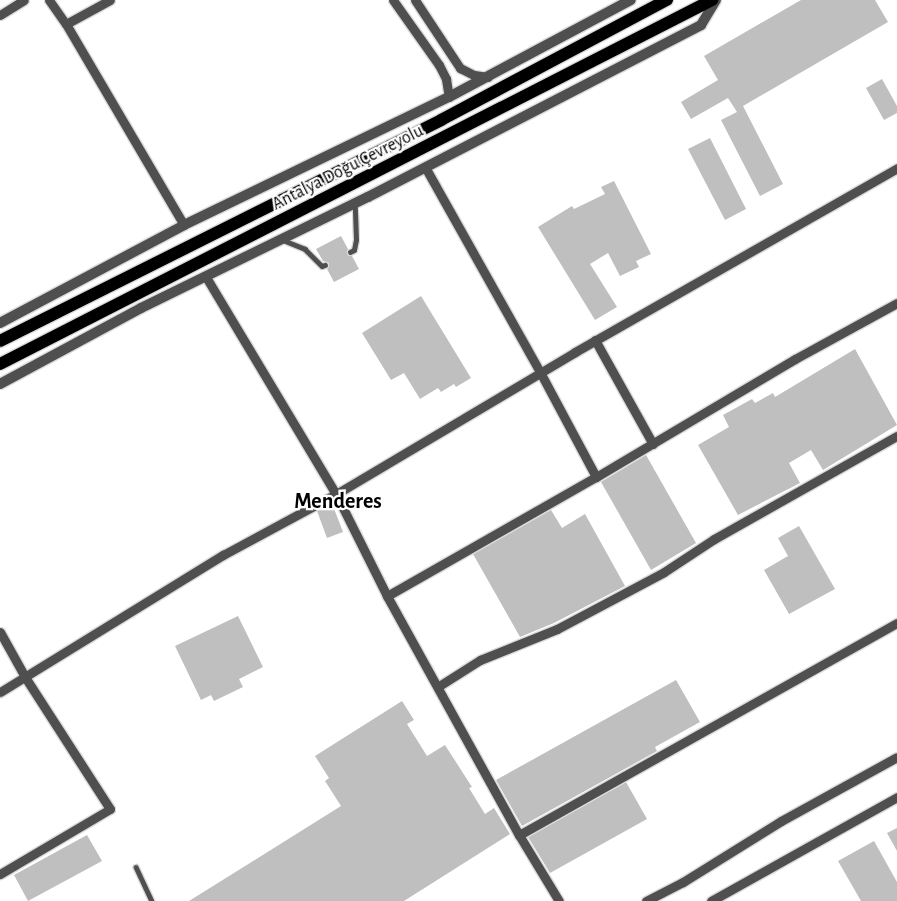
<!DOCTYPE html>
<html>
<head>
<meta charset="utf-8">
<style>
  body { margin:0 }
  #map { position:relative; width:897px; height:901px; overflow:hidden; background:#fff; font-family:"Alegreya Sans",sans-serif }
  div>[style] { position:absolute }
  .building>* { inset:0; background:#bfbfbf }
  .roads { filter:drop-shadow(1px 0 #dbdbdb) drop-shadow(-1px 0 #dbdbdb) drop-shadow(0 1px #dbdbdb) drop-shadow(0 -1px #dbdbdb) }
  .service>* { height:4.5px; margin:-2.25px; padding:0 2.25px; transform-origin:2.25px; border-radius:2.25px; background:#4f4f4f }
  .minor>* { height:9px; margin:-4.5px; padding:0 4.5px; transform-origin:4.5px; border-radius:4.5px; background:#4f4f4f }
  .tertiary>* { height:10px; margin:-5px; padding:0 5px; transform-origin:5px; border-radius:5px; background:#4f4f4f }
  .primary>* { height:12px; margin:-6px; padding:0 6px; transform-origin:6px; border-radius:6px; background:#000 }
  span { translate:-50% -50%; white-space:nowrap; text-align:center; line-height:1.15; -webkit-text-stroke:4.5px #fff; paint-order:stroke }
  .street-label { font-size:18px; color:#000 }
  .district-label { font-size:22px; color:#000; font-weight:700 }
</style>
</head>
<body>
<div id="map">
  <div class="building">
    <i style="clip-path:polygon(801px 0,875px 0,888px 22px,743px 106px,783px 184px,760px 196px,721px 120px,737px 112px,728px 98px,691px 119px,681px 102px,718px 80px,704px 56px)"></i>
    <i style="clip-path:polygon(882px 79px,897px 106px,897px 113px,884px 120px,866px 88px)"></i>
    <i style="clip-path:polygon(710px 138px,746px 209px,725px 220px,688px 149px)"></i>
    <i style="clip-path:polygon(614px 181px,651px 254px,636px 261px,639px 267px,620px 276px,608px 253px,590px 264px,617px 307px,595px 320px,538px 227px,572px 206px,574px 209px,605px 194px,601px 187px)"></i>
    <i style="clip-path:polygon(341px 236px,348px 249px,347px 254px,352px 256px,359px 269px,334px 282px,327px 269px,329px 263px,323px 261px,316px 249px)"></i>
    <i style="clip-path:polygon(421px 296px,471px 378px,456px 387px,454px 384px,441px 392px,438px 388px,420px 399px,404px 373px,391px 380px,362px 333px)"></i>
    <i style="clip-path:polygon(855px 349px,897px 425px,823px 470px,811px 450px,789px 463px,800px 483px,738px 515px,698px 445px,729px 427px,723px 415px,752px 399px,755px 403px,773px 393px,775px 397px)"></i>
    <i style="clip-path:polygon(646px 455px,696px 543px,651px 570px,601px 482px)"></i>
    <i style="clip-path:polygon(333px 506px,343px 532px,327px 538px,317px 511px)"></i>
    <i style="clip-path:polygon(551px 510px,562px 528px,585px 514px,625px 586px,554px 623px,520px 637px,473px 554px)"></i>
    <i style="clip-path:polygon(799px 526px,835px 589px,789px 614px,764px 570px,788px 556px,778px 538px)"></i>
    <i style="clip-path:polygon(238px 616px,263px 667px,239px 679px,243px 687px,214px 701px,211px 695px,201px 700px,175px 646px)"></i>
    <i style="clip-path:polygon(676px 680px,700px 722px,655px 747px,657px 751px,522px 826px,496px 780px)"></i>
    <i style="clip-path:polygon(402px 701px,414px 720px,407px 724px,427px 756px,445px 745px,472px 787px,469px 788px,485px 814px,494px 808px,510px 834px,404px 901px,189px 901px,341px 806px,325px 781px,329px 778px,315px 756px)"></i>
    <i style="clip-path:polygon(626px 782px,647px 819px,550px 873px,528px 837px)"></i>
    <i style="clip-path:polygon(897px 828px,897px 851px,887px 833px)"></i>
    <i style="clip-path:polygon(87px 835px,102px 861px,28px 901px,14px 875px)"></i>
    <i style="clip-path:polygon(874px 841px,897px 882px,897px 901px,861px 901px,838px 861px)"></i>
  </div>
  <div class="roads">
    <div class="service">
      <i style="left:283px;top:240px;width:24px;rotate:22deg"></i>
      <i style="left:305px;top:249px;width:24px;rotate:45deg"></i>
      <i style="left:322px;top:266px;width:3px;rotate:-18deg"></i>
      <i style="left:350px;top:252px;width:4px;rotate:-27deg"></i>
      <i style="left:354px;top:250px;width:10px;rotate:-79deg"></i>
      <i style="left:356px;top:240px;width:36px;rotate:-92deg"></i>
      <i style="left:136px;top:867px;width:38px;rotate:65deg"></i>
    </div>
    <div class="minor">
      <i style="left:49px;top:0;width:29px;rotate:55deg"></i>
      <i style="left:66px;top:24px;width:233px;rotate:59.6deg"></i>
      <i style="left:393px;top:0;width:80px;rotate:54.7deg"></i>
      <i style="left:439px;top:65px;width:16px;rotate:63deg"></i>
      <i style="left:446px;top:79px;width:18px;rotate:81deg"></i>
      <i style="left:415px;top:0;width:82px;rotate:56.5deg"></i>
      <i style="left:460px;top:68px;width:16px;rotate:27deg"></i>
      <i style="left:474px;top:75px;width:14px;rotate:8deg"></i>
      <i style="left:0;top:15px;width:28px;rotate:-32deg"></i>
      <i style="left:66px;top:24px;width:50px;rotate:-28.6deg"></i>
      <i style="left:425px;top:167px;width:235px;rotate:60.7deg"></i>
      <i style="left:540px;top:372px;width:119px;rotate:61.9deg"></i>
      <i style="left:206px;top:277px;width:253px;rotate:59.1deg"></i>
      <i style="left:336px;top:494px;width:114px;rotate:63.4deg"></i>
      <i style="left:387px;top:596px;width:273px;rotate:61.1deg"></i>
      <i style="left:519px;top:835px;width:77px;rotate:58.8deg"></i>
      <i style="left:595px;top:340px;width:119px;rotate:60.9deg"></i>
      <i style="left:387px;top:596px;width:241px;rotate:-29.7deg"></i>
      <i style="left:596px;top:477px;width:231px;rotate:-30.7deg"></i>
      <i style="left:795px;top:359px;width:116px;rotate:-28.8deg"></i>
      <i style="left:0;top:632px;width:51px;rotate:60.9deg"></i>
      <i style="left:25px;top:677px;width:157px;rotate:57.2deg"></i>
      <i style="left:110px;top:809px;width:128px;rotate:149.4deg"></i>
      <i style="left:439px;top:686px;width:49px;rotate:-32.4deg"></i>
      <i style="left:480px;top:660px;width:83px;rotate:-21.9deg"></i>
      <i style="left:557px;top:629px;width:121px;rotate:-28deg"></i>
      <i style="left:664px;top:572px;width:60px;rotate:-33.4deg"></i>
      <i style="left:714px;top:539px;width:210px;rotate:-29.4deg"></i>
      <i style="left:0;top:692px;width:262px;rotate:-31.6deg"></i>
      <i style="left:223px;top:555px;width:128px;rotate:-28.4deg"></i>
      <i style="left:336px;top:494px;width:278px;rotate:-30.7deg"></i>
      <i style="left:575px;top:352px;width:371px;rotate:-29.7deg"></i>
      <i style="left:519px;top:835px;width:433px;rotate:-29.3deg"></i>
      <i style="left:646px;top:901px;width:42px;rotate:-27.2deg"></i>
      <i style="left:683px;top:882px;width:115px;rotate:-31.9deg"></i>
      <i style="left:781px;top:821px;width:132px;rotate:-28.9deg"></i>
      <i style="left:711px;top:901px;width:213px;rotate:-29.2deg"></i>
    </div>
    <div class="tertiary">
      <i style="left:0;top:323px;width:208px;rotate:-28deg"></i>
      <i style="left:184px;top:225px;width:294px;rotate:-25.8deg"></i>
      <i style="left:449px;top:97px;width:206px;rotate:-28.1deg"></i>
      <i style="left:0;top:384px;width:160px;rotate:-28.3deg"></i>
      <i style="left:141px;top:308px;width:253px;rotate:-26.1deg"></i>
      <i style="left:368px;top:197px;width:375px;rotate:-27.3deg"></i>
      <i style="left:701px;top:25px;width:29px;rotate:-59deg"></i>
    </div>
    <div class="primary">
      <i style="left:0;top:341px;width:493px;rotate:-26.6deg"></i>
      <i style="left:441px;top:120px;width:256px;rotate:-28deg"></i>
      <i style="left:0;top:364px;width:800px;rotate:-27.08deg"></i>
    </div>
  </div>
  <div class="street-label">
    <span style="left:348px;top:168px;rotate:-27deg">Antalya Doğu Çevreyolu</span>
  </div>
  <div class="district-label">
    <span style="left:338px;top:502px">Menderes</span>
  </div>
</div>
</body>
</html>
